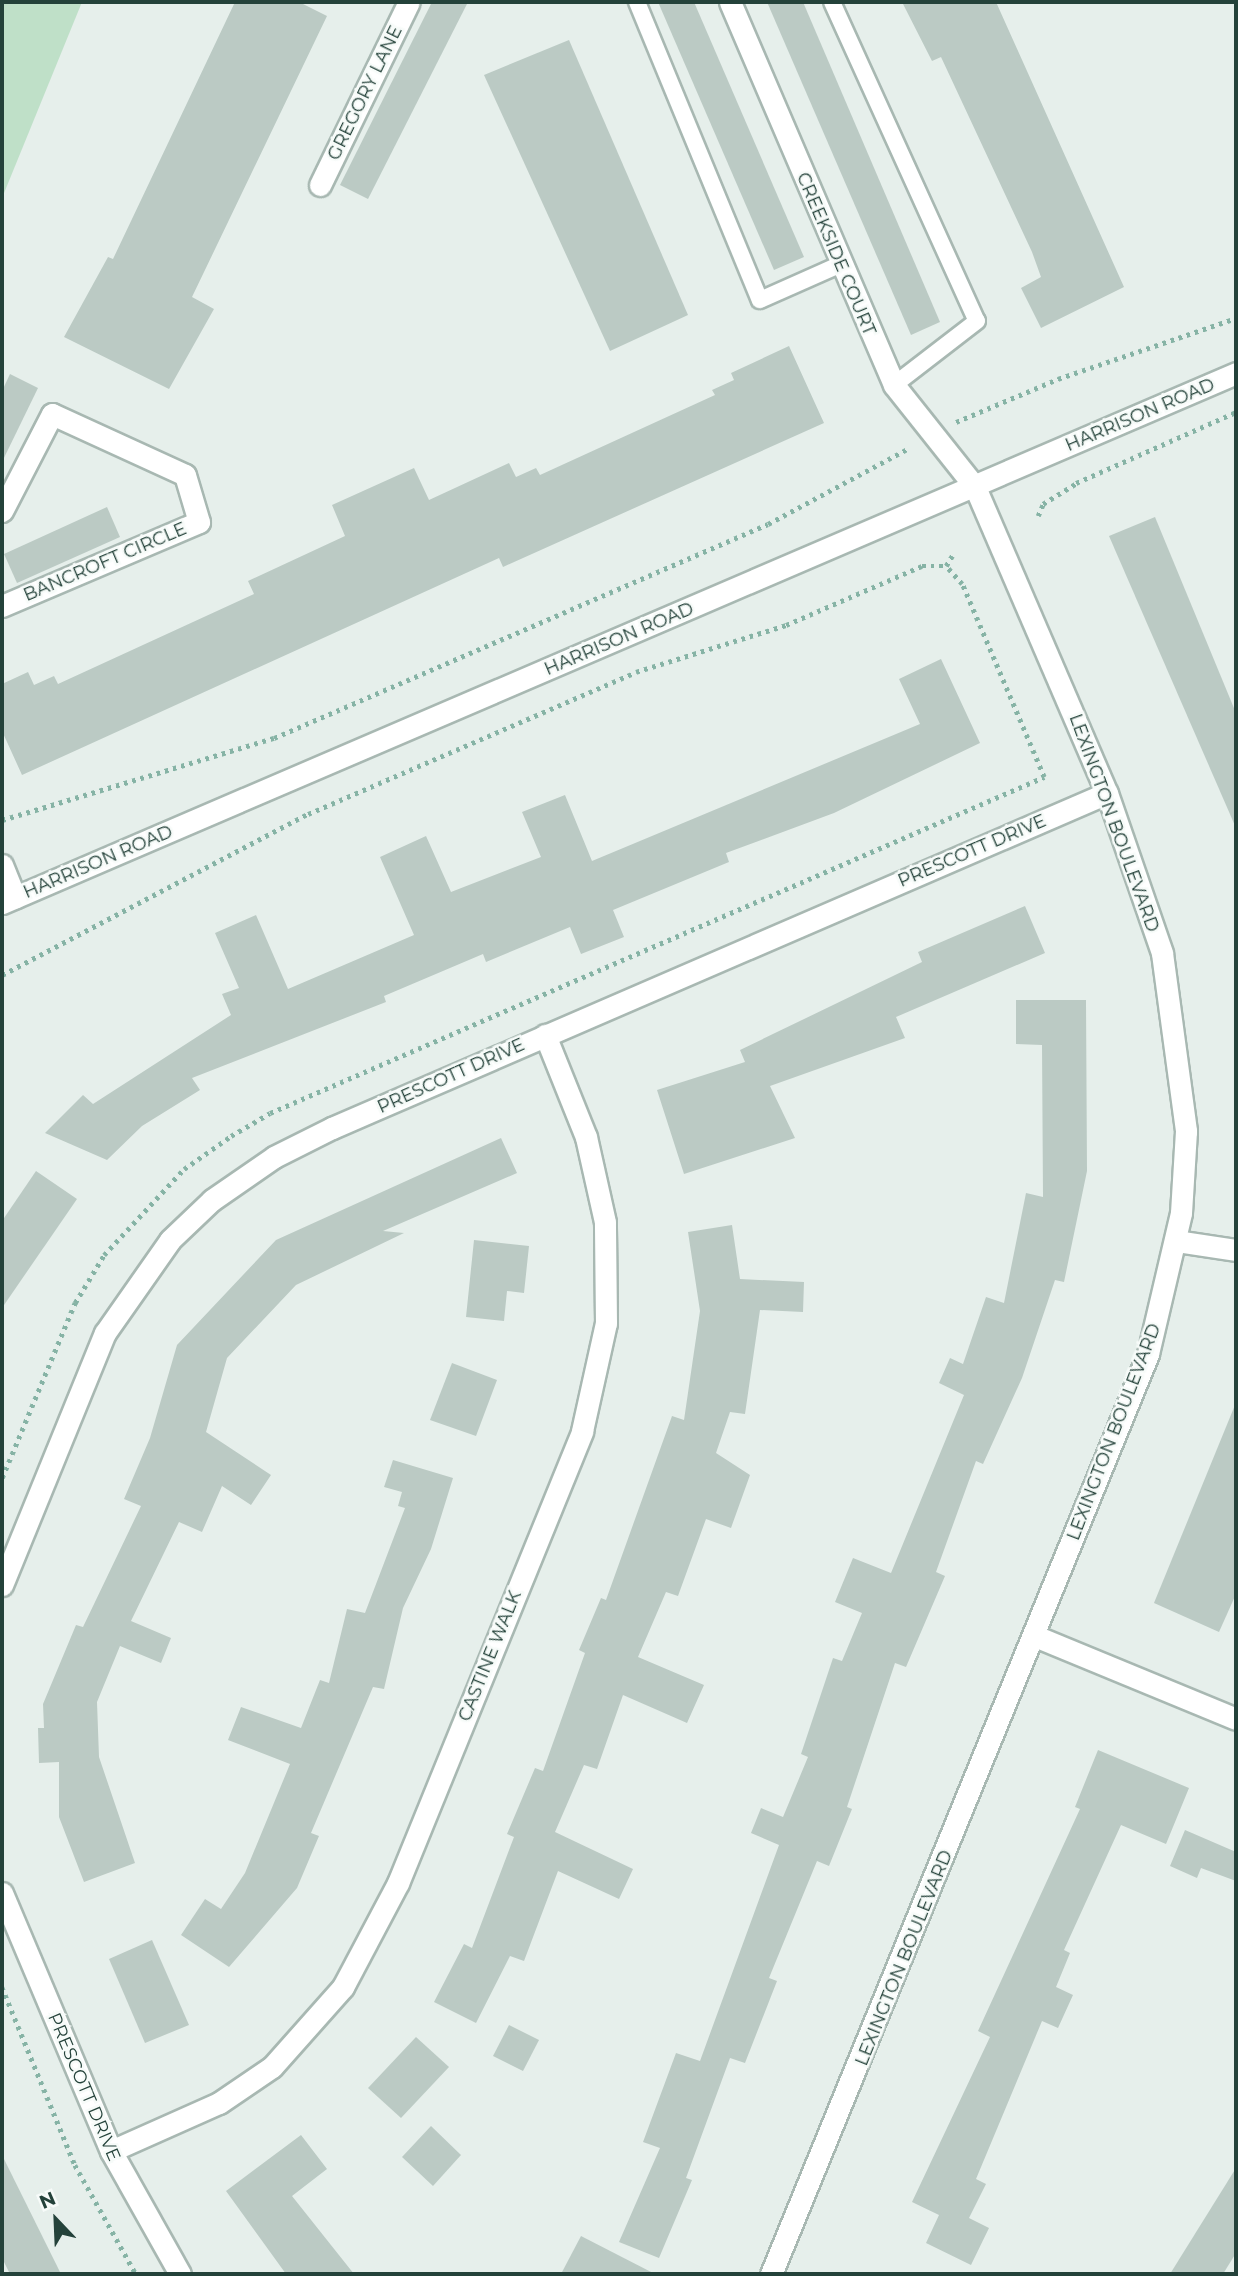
<!DOCTYPE html>
<html>
<head>
<meta charset="utf-8">
<style>
  body { margin:0 }
  #map { position:relative; width:1238px; height:2276px; overflow:hidden; background:#e6efeb; font-family:Montserrat,sans-serif }
  div>[style] { position:absolute }
  .green>* { inset:0; background:#bfe0c8 }
  .building>* { inset:0; background:#bbcac4 }
  .path>* { height:4.5px; margin-top:-2.25px; transform-origin:0; background:repeating-linear-gradient(90deg,#86b3a5 0 3.5px,transparent 0 8.5px) }
  .roads { filter:drop-shadow(2px 0 #a8b8b2) drop-shadow(-2px 0 #a8b8b2) drop-shadow(0 2px #a8b8b2) drop-shadow(0 -2px #a8b8b2) }
  .lane>* { height:16px; margin:-8px; padding:0 8px; transform-origin:8px; border-radius:8px; background:#fff }
  .street>* { height:21px; margin:-10.5px; padding:0 10.5px; transform-origin:10.5px; border-radius:10.5px; background:#fff }
  .secondary>* { height:21px; margin:-10.5px; padding:0 10.5px; transform-origin:10.5px; border-radius:10.5px; background:#fff }
  span { translate:-50% -50%; white-space:nowrap; text-align:center; line-height:1.15; -webkit-text-stroke:5px #f7fbf9; paint-order:stroke }
  .street-label { font-size:18px; color:#24423a }
  .frame { position:absolute; inset:0; border:4px solid #24423a; pointer-events:none }
  .north { position:absolute; left:21px; top:2185px; width:70px; height:70px; -webkit-text-stroke:5px #f7fbf9; paint-order:stroke; rotate:337deg; font-size:19px; font-weight:700; line-height:28px; text-align:center; color:#24423a }
  .north::after { content:''; display:block; margin:auto; width:24px; height:32px; background:#24423a; clip-path:polygon(50% 0,100% 100%,50% 72%,0 100%) }
</style>
</head>
<body>
<div id="map">
  <div class="green">
    <i style="clip-path:polygon(2px 2px,82px 2px,2px 198px)"></i>
  </div>
  <div class="building">
    <i style="clip-path:polygon(235px 2px,299px 2px,327px 16px,192px 297px,214px 309px,169px 389px,64px 337px,108px 257px,113px 259px)"></i>
    <i style="clip-path:polygon(432px 2px,468px 2px,368px 199px,340px 185px)"></i>
    <i style="clip-path:polygon(658px 2px,694px 2px,804px 257px,774px 270px)"></i>
    <i style="clip-path:polygon(767px 2px,803px 2px,940px 322px,911px 335px)"></i>
    <i style="clip-path:polygon(902px 2px,996px 2px,1124px 287px,1041px 328px,1021px 288px,1041px 277px,1032px 252px,941px 57px,932px 61px)"></i>
    <i style="clip-path:polygon(569px 40px,688px 315px,610px 351px,484px 75px)"></i>
    <i style="clip-path:polygon(789px 346px,824px 423px,503px 567px,499px 558px,22px 775px,2px 731px,2px 684px,28px 672px,34px 685px,54px 676px,58px 684px,254px 594px,248px 581px,345px 536px,332px 505px,414px 468px,429px 500px,509px 463px,516px 477px,536px 468px,540px 475px,715px 395px,712px 390px,734px 380px,731px 373px)"></i>
    <i style="clip-path:polygon(10px 374px,38px 388px,2px 462px,2px 391px)"></i>
    <i style="clip-path:polygon(107px 507px,120px 537px,17px 583px,4px 554px)"></i>
    <i style="clip-path:polygon(1155px 517px,1236px 713px,1236px 828px,1109px 536px)"></i>
    <i style="clip-path:polygon(941px 659px,980px 743px,834px 813px,726px 853px,729px 862px,613px 910px,624px 937px,581px 954px,570px 927px,486px 962px,483px 954px,384px 996px,386px 1002px,192px 1078px,200px 1090px,142px 1126px,107px 1160px,45px 1133px,83px 1095px,93px 1104px,231px 1015px,222px 994px,239px 988px,215px 933px,256px 915px,288px 989px,414px 935px,380px 857px,426px 836px,451px 892px,541px 857px,522px 812px,565px 795px,592px 861px,920px 724px,899px 679px)"></i>
    <i style="clip-path:polygon(1025px 906px,1045px 953px,896px 1017px,905px 1038px,770px 1086px,795px 1138px,684px 1174px,657px 1090px,745px 1062px,740px 1050px,922px 962px,918px 952px)"></i>
    <i style="clip-path:polygon(1016px 1000px,1086px 1000px,1087px 1171px,1064px 1282px,1055px 1280px,1022px 1378px,983px 1464px,976px 1461px,936px 1572px,945px 1576px,906px 1667px,895px 1663px,847px 1807px,852px 1809px,829px 1866px,817px 1861px,769px 1978px,777px 1981px,745px 2063px,730px 2058px,686px 2178px,692px 2180px,659px 2258px,619px 2242px,660px 2148px,643px 2142px,676px 2053px,700px 2061px,779px 1845px,751px 1833px,761px 1808px,783px 1817px,808px 1757px,801px 1754px,833px 1658px,842px 1661px,862px 1613px,835px 1602px,853px 1558px,891px 1573px,964px 1395px,939px 1383px,950px 1358px,963px 1364px,986px 1297px,1004px 1303px,1026px 1193px,1043px 1197px,1042px 1045px,1016px 1044px)"></i>
    <i style="clip-path:polygon(501px 1138px,517px 1173px,383px 1231px,404px 1233px,296px 1285px,227px 1358px,206px 1432px,271px 1475px,251px 1505px,222px 1486px,202px 1532px,179px 1522px,131px 1621px,171px 1638px,161px 1663px,120px 1646px,97px 1702px,99px 1757px,135px 1863px,84px 1882px,59px 1817px,59px 1762px,39px 1763px,38px 1728px,44px 1728px,43px 1704px,76px 1625px,83px 1627px,141px 1506px,124px 1499px,150px 1438px,177px 1345px,276px 1240px)"></i>
    <i style="clip-path:polygon(36px 1171px,77px 1199px,2px 1308px,2px 1221px)"></i>
    <i style="clip-path:polygon(732px 1225px,740px 1279px,804px 1282px,803px 1312px,760px 1310px,745px 1414px,730px 1412px,716px 1453px,750px 1475px,731px 1528px,706px 1519px,678px 1596px,666px 1592px,638px 1657px,704px 1685px,687px 1723px,623px 1695px,597px 1769px,584px 1765px,555px 1832px,633px 1869px,619px 1899px,558px 1871px,524px 1961px,510px 1956px,476px 2023px,434px 2002px,464px 1944px,472px 1948px,514px 1837px,507px 1834px,535px 1768px,543px 1771px,585px 1653px,579px 1650px,601px 1598px,606px 1600px,672px 1416px,684px 1420px,700px 1311px,688px 1232px)"></i>
    <i style="clip-path:polygon(474px 1240px,529px 1246px,524px 1293px,507px 1291px,504px 1321px,466px 1317px)"></i>
    <i style="clip-path:polygon(452px 1363px,497px 1380px,476px 1436px,430px 1420px)"></i>
    <i style="clip-path:polygon(1235px 1405px,1236px 1594px,1219px 1632px,1154px 1603px)"></i>
    <i style="clip-path:polygon(393px 1460px,453px 1478px,431px 1549px,403px 1608px,384px 1689px,373px 1687px,311px 1833px,319px 1836px,297px 1888px,229px 1967px,181px 1935px,205px 1899px,221px 1909px,245px 1873px,290px 1764px,228px 1740px,241px 1707px,301px 1728px,320px 1680px,329px 1683px,347px 1609px,365px 1613px,405px 1508px,398px 1506px,402px 1492px,384px 1487px)"></i>
    <i style="clip-path:polygon(1098px 1750px,1189px 1788px,1166px 1844px,1121px 1825px,1064px 1950px,1070px 1953px,1056px 1987px,1073px 1995px,1058px 2028px,1042px 2021px,976px 2179px,986px 2184px,969px 2218px,989px 2228px,971px 2265px,926px 2243px,939px 2215px,912px 2202px,990px 2037px,978px 2031px,1080px 1809px,1075px 1807px)"></i>
    <i style="clip-path:polygon(1185px 1830px,1236px 1852px,1236px 1881px,1201px 1868px,1197px 1878px,1170px 1866px)"></i>
    <i style="clip-path:polygon(152px 1940px,189px 2025px,145px 2043px,109px 1959px)"></i>
    <i style="clip-path:polygon(509px 2025px,539px 2040px,523px 2071px,493px 2056px)"></i>
    <i style="clip-path:polygon(416px 2037px,449px 2067px,401px 2118px,368px 2088px)"></i>
    <i style="clip-path:polygon(431px 2126px,461px 2155px,433px 2186px,402px 2157px)"></i>
    <i style="clip-path:polygon(301px 2135px,327px 2169px,292px 2196px,354px 2274px,286px 2274px,226px 2191px)"></i>
    <i style="clip-path:polygon(2px 2155px,61px 2274px,10px 2274px,2px 2258px)"></i>
    <i style="clip-path:polygon(1236px 2168px,1236px 2253px,1223px 2274px,1170px 2274px)"></i>
    <i style="clip-path:polygon(581px 2236px,655px 2274px,561px 2274px)"></i>
  </div>
  <div class="path">
    <i style="left:956px;top:422px;width:111px;rotate:-22.9deg"></i>
    <i style="left:1058px;top:379px;width:188px;rotate:-18.9deg"></i>
    <i style="left:1038px;top:516px;width:13px;rotate:-67deg"></i>
    <i style="left:1043px;top:504px;width:39px;rotate:-32deg"></i>
    <i style="left:1076px;top:483px;width:175px;rotate:-23.9deg"></i>
    <i style="left:2px;top:820px;width:284px;rotate:-16.8deg"></i>
    <i style="left:274px;top:738px;width:538px;rotate:-23.42deg"></i>
    <i style="left:768px;top:524px;width:160px;rotate:-28.3deg"></i>
    <i style="left:2px;top:975px;width:346px;rotate:-27.8deg"></i>
    <i style="left:308px;top:814px;width:357px;rotate:-23.4deg"></i>
    <i style="left:636px;top:672px;width:157px;rotate:-17.4deg"></i>
    <i style="left:786px;top:625px;width:148px;rotate:-23.5deg"></i>
    <i style="left:922px;top:566px;width:24px"></i>
    <i style="left:946px;top:566px;width:12px;rotate:-59deg"></i>
    <i style="left:2px;top:1478px;width:190px;rotate:-67.4deg"></i>
    <i style="left:75px;top:1303px;width:56px;rotate:-58.9deg"></i>
    <i style="left:104px;top:1255px;width:117px;rotate:-47.1deg"></i>
    <i style="left:184px;top:1169px;width:57px;rotate:-35.1deg"></i>
    <i style="left:231px;top:1136px;width:45px;rotate:-30.5deg"></i>
    <i style="left:270px;top:1113px;width:844px;rotate:-23.47deg"></i>
    <i style="left:1044px;top:777px;width:210px;rotate:-113deg"></i>
    <i style="left:962px;top:584px;width:24px;rotate:-132deg"></i>
    <i style="left:2px;top:1987px;width:192px;rotate:67.7deg"></i>
    <i style="left:75px;top:2165px;width:125px;rotate:60.8deg"></i>
  </div>
  <div class="roads">
    <div class="lane">
      <i style="left:637px;top:2px;width:322px;rotate:67.6deg"></i>
      <i style="left:760px;top:300px;width:86px;rotate:-23.9deg"></i>
      <i style="left:832px;top:2px;width:350px;rotate:65.6deg"></i>
      <i style="left:977px;top:321px;width:105px;rotate:142.4deg"></i>
    </div>
    <div class="street">
      <i style="left:730px;top:2px;width:417px;rotate:66.8deg"></i>
      <i style="left:894px;top:385px;width:130px;rotate:51.5deg"></i>
      <i style="left:975px;top:487px;width:333px;rotate:66.7deg"></i>
      <i style="left:1107px;top:793px;width:169px;rotate:71deg"></i>
      <i style="left:1162px;top:953px;width:180px;rotate:82.3deg"></i>
      <i style="left:1186px;top:1131px;width:82px;rotate:93.5deg"></i>
      <i style="left:1181px;top:1213px;width:145px;rotate:103.2deg"></i>
      <i style="left:1148px;top:1354px;width:994px;rotate:112.28deg"></i>
      <i style="left:320px;top:185px;width:203px;rotate:-64.1deg"></i>
      <i style="left:2px;top:511px;width:109px;rotate:-62.7deg"></i>
      <i style="left:52px;top:414px;width:146px;rotate:24.6deg"></i>
      <i style="left:185px;top:475px;width:49px;rotate:73.4deg"></i>
      <i style="left:199px;top:522px;width:214px;rotate:156.9deg"></i>
      <i style="left:2px;top:865px;width:35px;rotate:68deg"></i>
      <i style="left:1176px;top:1241px;width:61px;rotate:8.5deg"></i>
      <i style="left:2px;top:1585px;width:272px;rotate:-67.8deg"></i>
      <i style="left:105px;top:1333px;width:113px;rotate:-55deg"></i>
      <i style="left:170px;top:1240px;width:58px;rotate:-43.6deg"></i>
      <i style="left:212px;top:1200px;width:75px;rotate:-34.7deg"></i>
      <i style="left:274px;top:1157px;width:65px;rotate:-26.6deg"></i>
      <i style="left:332px;top:1128px;width:844px;rotate:-23.38deg"></i>
      <i style="left:1035px;top:1636px;width:217px;rotate:22.4deg"></i>
      <i style="left:2px;top:1893px;width:280px;rotate:67.1deg"></i>
      <i style="left:111px;top:2151px;width:141px;rotate:60.7deg"></i>
      <i style="left:111px;top:2151px;width:118px;rotate:-24deg"></i>
      <i style="left:219px;top:2103px;width:64px;rotate:-34.2deg"></i>
      <i style="left:272px;top:2067px;width:107px;rotate:-48.4deg"></i>
      <i style="left:343px;top:1987px;width:118px;rotate:-62.1deg"></i>
      <i style="left:398px;top:1883px;width:488px;rotate:-67.8deg"></i>
      <i style="left:582px;top:1431px;width:111px;rotate:-77.5deg"></i>
      <i style="left:606px;top:1323px;width:101px;rotate:-90.6deg"></i>
      <i style="left:605px;top:1222px;width:87px;rotate:-102.6deg"></i>
      <i style="left:586px;top:1137px;width:110px;rotate:-111.9deg"></i>
    </div>
    <div class="secondary">
      <i style="left:2px;top:903px;width:1343px;rotate:-23.24deg"></i>
    </div>
  </div>
  <div class="street-label">
    <span style="left:365px;top:93px;rotate:-64deg">GREGORY LANE</span>
    <span style="left:836px;top:254px;rotate:67deg">CREEKSIDE COURT</span>
    <span style="left:1140px;top:415px;rotate:-23deg">HARRISON ROAD</span>
    <span style="left:105px;top:562px;rotate:-23deg">BANCROFT CIRCLE</span>
    <span style="left:619px;top:639px;rotate:-23deg">HARRISON ROAD</span>
    <span style="left:1114px;top:823px;rotate:70deg">LEXINGTON BOULEVARD</span>
    <span style="left:972px;top:851px;rotate:-23deg">PRESCOTT DRIVE</span>
    <span style="left:98px;top:862px;rotate:-23deg">HARRISON ROAD</span>
    <span style="left:451px;top:1076px;rotate:-24deg">PRESCOTT DRIVE</span>
    <span style="left:1114px;top:1432px;rotate:-69deg">LEXINGTON BOULEVARD</span>
    <span style="left:490px;top:1656px;rotate:-68deg">CASTINE WALK</span>
    <span style="left:904px;top:1958px;rotate:-68deg">LEXINGTON BOULEVARD</span>
    <span style="left:84px;top:2087px;rotate:67deg">PRESCOTT DRIVE</span>
  </div>
  <div class="frame"></div>
  <div class="north">N</div>
</div>
</body>
</html>
